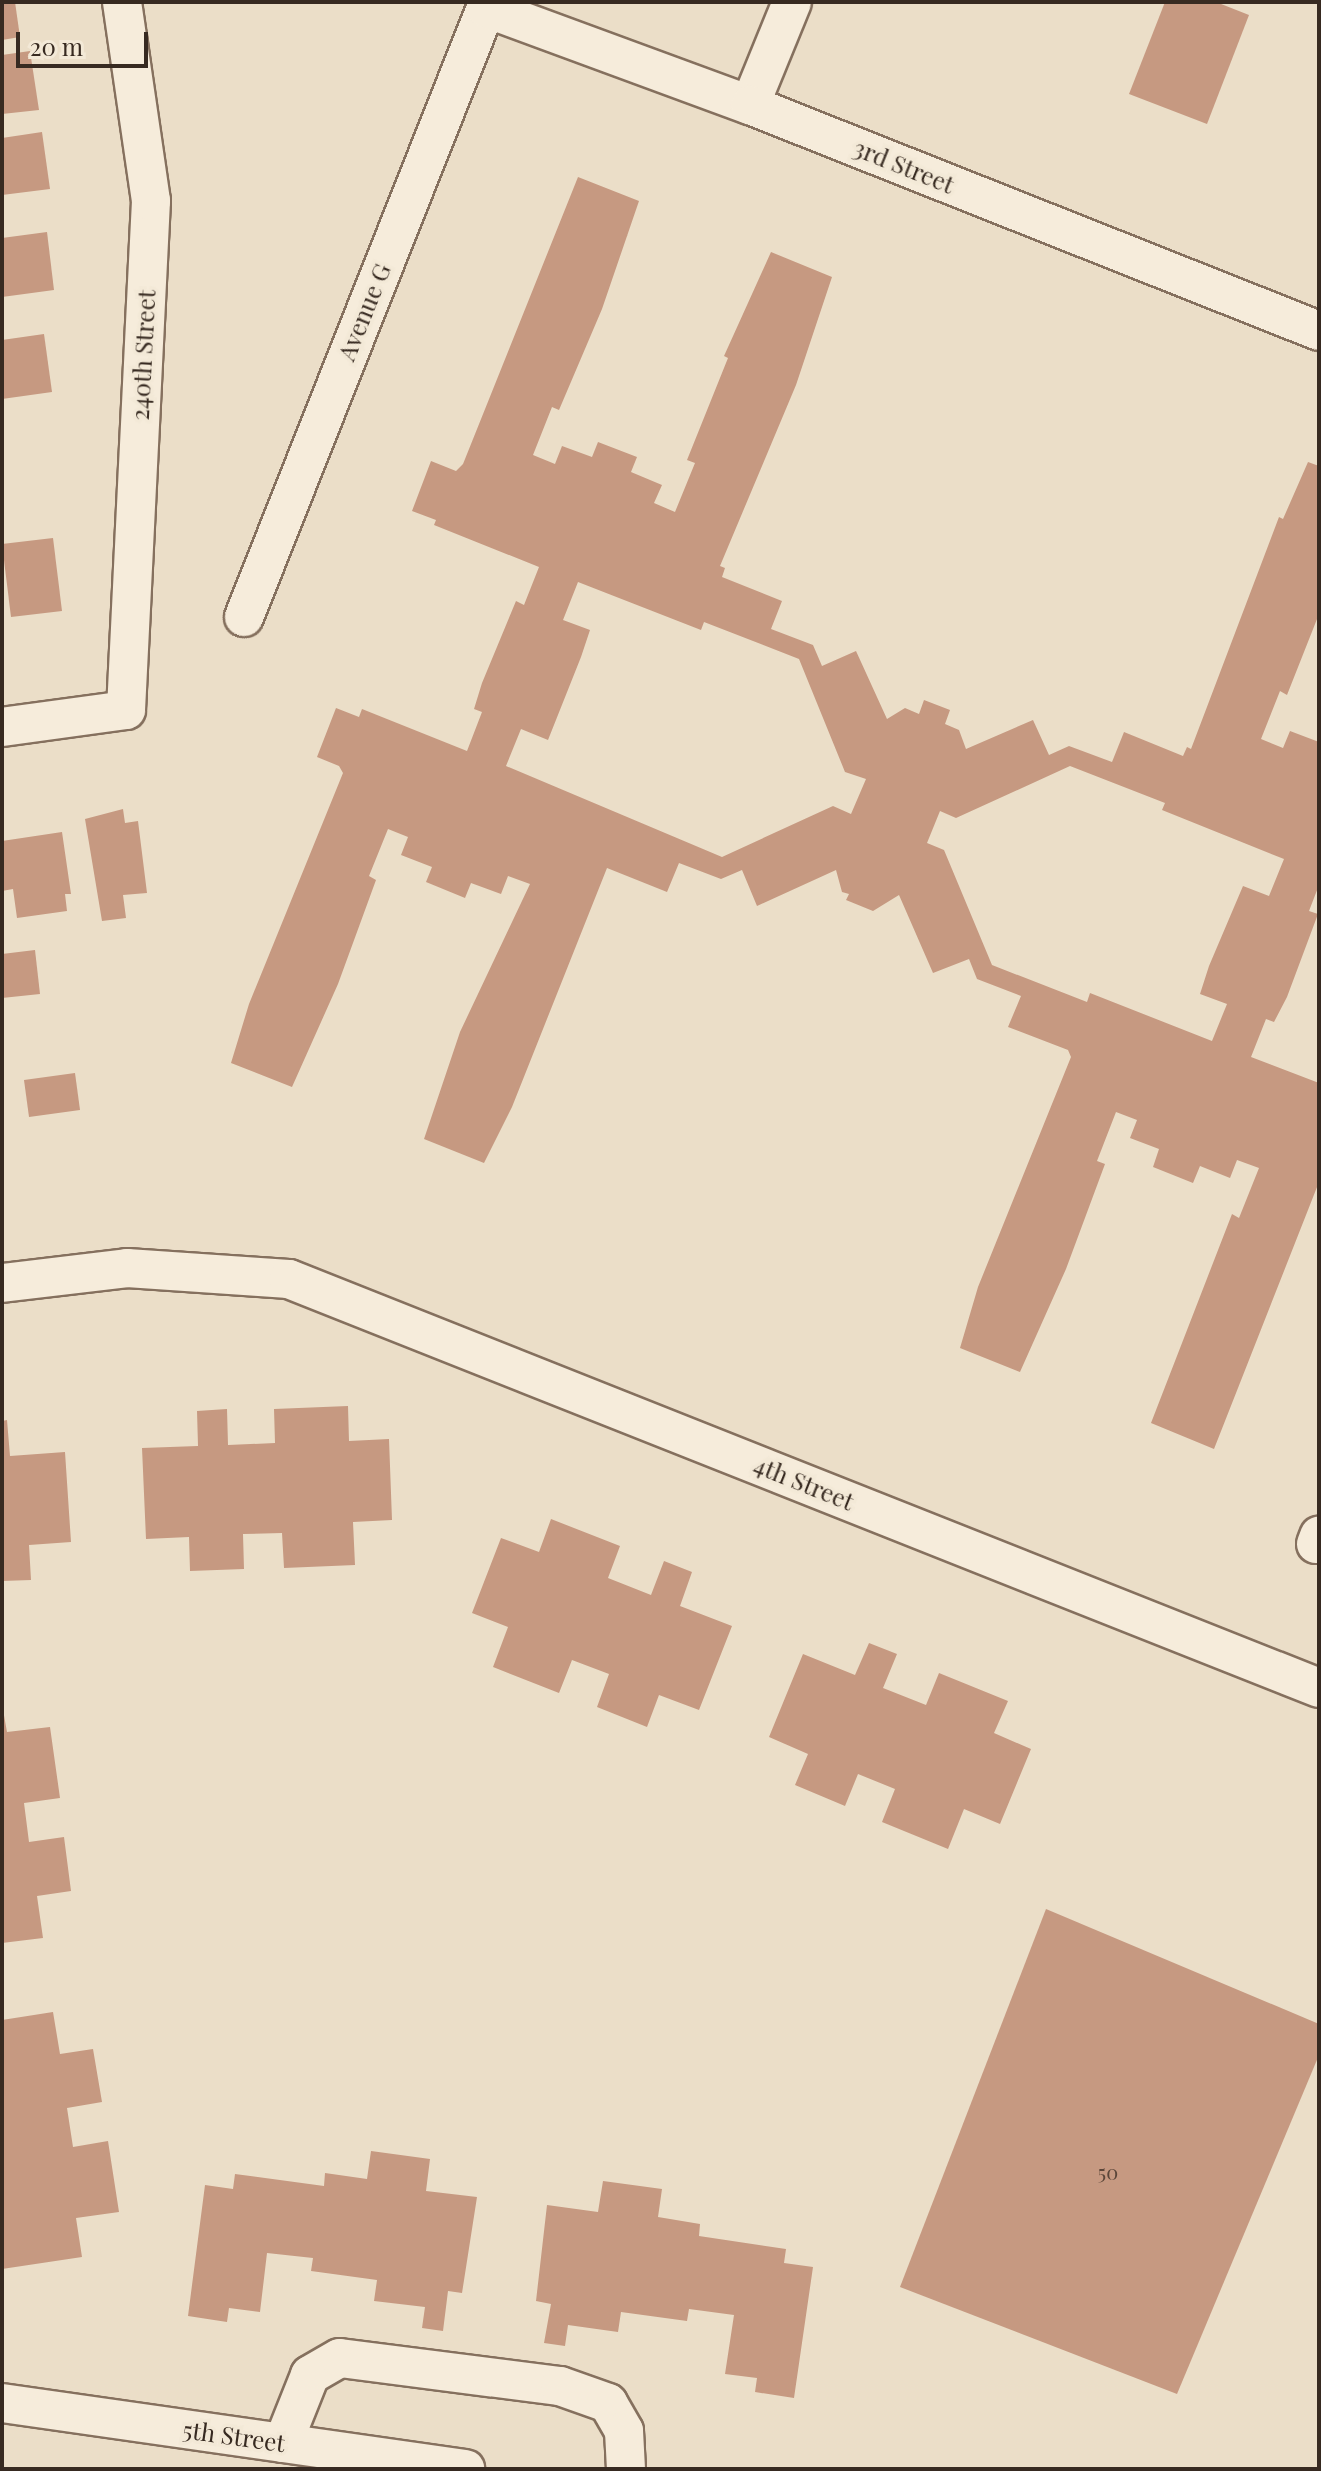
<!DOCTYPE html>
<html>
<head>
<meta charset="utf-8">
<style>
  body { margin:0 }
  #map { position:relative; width:1321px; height:2471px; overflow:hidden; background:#ebdec8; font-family:"Playfair Display",serif }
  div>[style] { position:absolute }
  .building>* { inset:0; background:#c69981 }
  .roads { filter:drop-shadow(2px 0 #85705e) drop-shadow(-2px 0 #85705e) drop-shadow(0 2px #85705e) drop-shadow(0 -2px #85705e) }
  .minor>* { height:38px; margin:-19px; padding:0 19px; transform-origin:19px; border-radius:19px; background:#f6ecdb }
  span { translate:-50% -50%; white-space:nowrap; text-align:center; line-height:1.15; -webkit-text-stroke:7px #f3e9d7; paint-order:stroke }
  .number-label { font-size:20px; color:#5b4639 }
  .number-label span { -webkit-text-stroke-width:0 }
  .street-label { font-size:24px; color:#372a21 }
  .frame { position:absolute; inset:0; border:4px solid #372a21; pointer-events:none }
  .scale { position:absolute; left:16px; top:32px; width:132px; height:36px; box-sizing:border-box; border:4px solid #372a21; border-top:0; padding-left:10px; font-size:24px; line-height:28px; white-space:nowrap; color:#372a21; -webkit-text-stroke:6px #f3e9d7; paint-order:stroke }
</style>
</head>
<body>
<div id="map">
  <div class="building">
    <i style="clip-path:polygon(2px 2px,15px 2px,20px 37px,2px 40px)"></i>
    <i style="clip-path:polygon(1165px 2px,1216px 2px,1249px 15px,1207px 124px,1129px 94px)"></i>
    <i style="clip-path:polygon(30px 51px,39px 110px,2px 114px,2px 55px)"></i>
    <i style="clip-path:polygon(42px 132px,50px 189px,2px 195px,2px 138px)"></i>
    <i style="clip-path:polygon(evenodd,578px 177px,639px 201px,602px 309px,559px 410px,552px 407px,533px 455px,555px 464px,562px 446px,592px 457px,598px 442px,637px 457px,631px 472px,662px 485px,654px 503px,675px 512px,695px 463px,687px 460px,728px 358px,724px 356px,771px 252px,832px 277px,796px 385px,720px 566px,725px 568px,722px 577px,782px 601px,771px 629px,813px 645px,822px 666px,856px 651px,887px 719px,905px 708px,919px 714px,924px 700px,950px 710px,945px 724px,959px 730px,966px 749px,1033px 720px,1049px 755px,1069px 746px,1112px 762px,1124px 732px,1183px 756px,1187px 747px,1191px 749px,1279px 517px,1283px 519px,1308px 462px,1319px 466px,1319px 614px,1287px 695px,1280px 691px,1261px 739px,1283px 748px,1290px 731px,1319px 742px,1319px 885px,1309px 911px,1318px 914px,1287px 997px,1274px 1022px,1266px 1019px,1251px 1057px,1319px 1083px,1319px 1182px,1214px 1449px,1151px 1423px,1232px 1214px,1239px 1218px,1259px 1168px,1237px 1160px,1230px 1178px,1200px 1166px,1193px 1183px,1153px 1167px,1159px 1149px,1130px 1138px,1137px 1120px,1116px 1112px,1097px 1161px,1105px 1164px,1066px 1269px,1020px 1372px,960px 1348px,978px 1287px,1071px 1057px,1068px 1050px,1008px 1027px,1021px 996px,977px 979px,969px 959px,933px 973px,899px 895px,873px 911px,846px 900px,849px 894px,842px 892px,836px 870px,757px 906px,742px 870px,721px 879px,679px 863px,667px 892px,607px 868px,512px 1107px,484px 1163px,424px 1139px,460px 1032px,530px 884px,508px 876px,501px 894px,471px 883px,465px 898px,426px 882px,432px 867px,401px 855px,408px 837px,388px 829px,369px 876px,376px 880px,338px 984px,292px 1087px,231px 1063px,249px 1004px,343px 773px,339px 766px,317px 757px,336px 708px,359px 717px,362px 709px,467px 751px,482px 712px,474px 709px,482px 683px,516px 601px,524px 605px,539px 567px,434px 525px,436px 520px,412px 511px,431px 461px,456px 471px,463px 464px,578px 177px,578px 582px,701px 630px,704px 622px,799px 659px,845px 772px,866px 779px,851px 814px,833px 806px,722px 857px,506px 766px,521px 729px,548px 740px,581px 657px,590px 630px,563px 620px,578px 582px,578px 177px,1070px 766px,1165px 803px,1162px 810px,1284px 859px,1269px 896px,1243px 886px,1209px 966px,1200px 994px,1227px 1004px,1212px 1041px,1090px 993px,1087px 1002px,992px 965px,944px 850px,927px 843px,940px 811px,956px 818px,1070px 766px)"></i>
    <i style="clip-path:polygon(47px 232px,54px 290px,2px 297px,2px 238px)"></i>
    <i style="clip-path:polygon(44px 334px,52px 392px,2px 399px,2px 340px)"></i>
    <i style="clip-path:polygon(53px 538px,62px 611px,11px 617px,2px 544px)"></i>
    <i style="clip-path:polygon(123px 809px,125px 823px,138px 821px,147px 893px,123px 895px,126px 918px,102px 921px,85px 819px)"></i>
    <i style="clip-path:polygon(62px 832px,71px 894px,65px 894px,67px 911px,17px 918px,13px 889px,2px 891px,2px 841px)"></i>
    <i style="clip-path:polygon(35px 950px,40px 994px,2px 998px,2px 954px)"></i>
    <i style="clip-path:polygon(75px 1073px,80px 1110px,29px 1117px,24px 1080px)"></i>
    <i style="clip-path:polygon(348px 1406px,349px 1441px,389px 1439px,392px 1520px,353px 1522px,355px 1565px,284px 1568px,282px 1533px,243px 1534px,244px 1569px,190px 1571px,189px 1537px,146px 1539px,142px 1448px,198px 1446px,197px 1411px,227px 1409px,228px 1445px,275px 1443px,274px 1409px)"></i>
    <i style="clip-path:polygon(7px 1420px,10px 1456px,65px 1452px,71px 1542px,29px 1545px,31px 1580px,2px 1581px,2px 1421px)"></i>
    <i style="clip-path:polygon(551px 1519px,620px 1546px,608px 1578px,651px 1595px,664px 1561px,692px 1572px,680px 1606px,732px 1626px,699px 1710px,659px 1695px,647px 1727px,597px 1707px,609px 1674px,572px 1660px,559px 1693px,493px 1667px,508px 1627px,472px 1613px,501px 1538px,539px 1552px)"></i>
    <i style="clip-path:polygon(869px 1643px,897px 1654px,883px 1688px,926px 1705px,939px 1673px,1008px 1701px,994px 1733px,1031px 1749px,1000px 1824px,964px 1809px,948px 1849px,882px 1822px,895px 1789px,858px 1774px,845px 1806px,795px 1785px,808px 1754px,769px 1737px,803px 1654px,855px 1675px)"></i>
    <i style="clip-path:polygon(2px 1704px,7px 1732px,50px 1727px,60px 1798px,24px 1803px,29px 1842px,64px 1837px,71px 1891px,37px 1896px,43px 1938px,2px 1943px)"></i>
    <i style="clip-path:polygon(1046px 1909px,1319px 2024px,1319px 2055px,1177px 2394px,900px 2287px)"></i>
    <i style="clip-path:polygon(53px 2012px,60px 2054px,93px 2049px,102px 2102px,67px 2108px,73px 2147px,108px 2141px,119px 2212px,76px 2218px,82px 2257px,2px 2269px,2px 2020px)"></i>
    <i style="clip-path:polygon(371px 2151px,430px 2159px,426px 2191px,477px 2197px,462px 2293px,448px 2291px,443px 2331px,422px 2328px,425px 2307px,374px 2301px,377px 2280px,311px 2271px,313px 2258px,267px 2253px,260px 2312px,229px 2308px,227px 2322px,188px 2316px,205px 2185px,233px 2189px,235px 2174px,324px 2186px,325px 2173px,367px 2179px)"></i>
    <i style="clip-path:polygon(603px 2181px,662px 2189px,658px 2217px,700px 2224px,699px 2236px,786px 2249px,784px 2263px,813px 2267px,794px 2398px,755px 2392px,757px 2378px,725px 2374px,734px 2315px,689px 2309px,687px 2321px,621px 2312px,618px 2332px,568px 2325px,565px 2346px,544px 2343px,551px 2304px,536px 2301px,547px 2205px,598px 2212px)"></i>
  </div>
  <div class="roads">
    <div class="minor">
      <i style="left:750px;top:105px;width:111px;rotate:-67.8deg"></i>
      <i style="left:244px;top:617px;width:655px;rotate:-68.33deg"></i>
      <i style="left:486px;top:8px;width:281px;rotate:20.2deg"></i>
      <i style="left:750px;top:105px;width:612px;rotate:21.66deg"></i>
      <i style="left:2px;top:727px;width:125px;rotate:-7.8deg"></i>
      <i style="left:126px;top:710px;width:510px;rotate:-87.19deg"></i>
      <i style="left:151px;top:201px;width:201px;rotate:-98.3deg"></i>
      <i style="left:2px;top:1283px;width:126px;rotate:-6.8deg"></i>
      <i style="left:127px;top:1268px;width:162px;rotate:3.9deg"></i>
      <i style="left:289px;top:1279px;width:1108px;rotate:21.66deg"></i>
      <i style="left:1316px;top:1544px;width:9px;rotate:-69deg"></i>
      <i style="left:2px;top:2403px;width:468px;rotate:8.1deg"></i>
      <i style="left:283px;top:2443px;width:73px;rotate:-68.3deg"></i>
      <i style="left:310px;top:2375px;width:34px;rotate:-30deg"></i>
      <i style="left:340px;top:2358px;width:222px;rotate:7.3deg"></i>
      <i style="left:560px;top:2386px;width:51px;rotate:19.5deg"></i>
      <i style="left:608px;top:2403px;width:32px;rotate:60deg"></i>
      <i style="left:624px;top:2431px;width:38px;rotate:87deg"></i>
    </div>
  </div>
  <div class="number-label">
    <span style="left:1108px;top:2171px">50</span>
  </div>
  <div class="street-label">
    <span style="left:904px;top:166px;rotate:22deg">3rd Street</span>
    <span style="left:364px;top:312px;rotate:-68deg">Avenue G</span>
    <span style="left:143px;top:355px;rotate:-87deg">240th Street</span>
    <span style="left:804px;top:1483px;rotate:22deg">4th Street</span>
    <span style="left:234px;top:2436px;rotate:8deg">5th Street</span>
  </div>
  <div class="frame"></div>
  <div class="scale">20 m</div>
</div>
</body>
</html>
